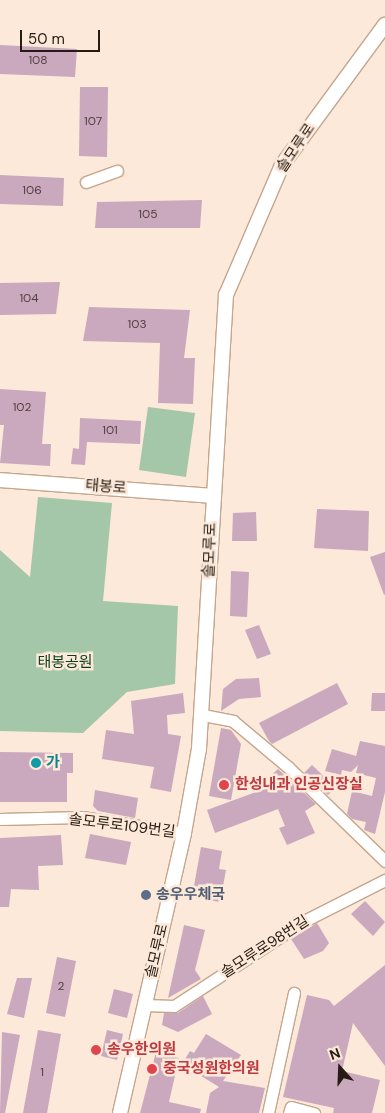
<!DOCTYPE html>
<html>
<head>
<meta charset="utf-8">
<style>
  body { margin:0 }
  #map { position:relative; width:385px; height:1113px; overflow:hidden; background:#fce9d9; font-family:"DM Sans","Noto Sans KR",sans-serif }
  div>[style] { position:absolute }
  .green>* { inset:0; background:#a4c7a9 }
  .building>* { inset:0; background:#caa8be }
  .roads { filter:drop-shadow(1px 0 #c4a68d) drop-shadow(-1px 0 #c4a68d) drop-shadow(0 1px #c4a68d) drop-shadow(0 -1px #c4a68d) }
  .minor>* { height:11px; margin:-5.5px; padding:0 5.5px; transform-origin:5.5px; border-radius:5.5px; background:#fff }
  .major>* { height:14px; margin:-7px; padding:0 7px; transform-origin:7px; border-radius:7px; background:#fff }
  .dots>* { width:14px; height:14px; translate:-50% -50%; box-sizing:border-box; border:2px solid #fce9d9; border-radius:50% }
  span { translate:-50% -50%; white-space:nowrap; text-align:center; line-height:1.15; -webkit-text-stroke:5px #fce9d9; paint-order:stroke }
  .number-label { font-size:12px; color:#503f3e }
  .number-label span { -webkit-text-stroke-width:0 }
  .street-label { font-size:15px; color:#271c13 }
  .park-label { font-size:15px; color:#083f1a }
  .culture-label { font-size:15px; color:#0d838f; font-weight:700 }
  .left { translate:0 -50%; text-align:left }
  .health-label { font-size:15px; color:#be3a42; font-weight:700 }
  .service-label { font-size:15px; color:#4e5e75; font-weight:700 }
  .north { position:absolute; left:315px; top:1043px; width:50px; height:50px; -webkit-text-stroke:4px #fce9d9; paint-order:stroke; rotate:340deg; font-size:14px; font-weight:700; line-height:20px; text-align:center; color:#271c13 }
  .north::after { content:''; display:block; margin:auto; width:18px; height:22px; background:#271c13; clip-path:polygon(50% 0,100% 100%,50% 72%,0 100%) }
  .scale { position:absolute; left:20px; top:30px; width:80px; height:22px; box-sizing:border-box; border:2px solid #271c13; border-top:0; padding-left:6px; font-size:15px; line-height:18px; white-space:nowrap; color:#271c13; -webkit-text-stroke:4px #fce9d9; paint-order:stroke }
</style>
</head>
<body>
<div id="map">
  <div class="green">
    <i style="clip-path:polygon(148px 407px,195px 413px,186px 477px,139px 470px)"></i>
    <i style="clip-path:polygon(38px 497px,112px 503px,103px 601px,178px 606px,175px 684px,127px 692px,83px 733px,0 731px,0 550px,30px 577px)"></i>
  </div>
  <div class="building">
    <i style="clip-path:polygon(0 45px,77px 49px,75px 77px,0 74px)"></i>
    <i style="clip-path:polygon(80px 87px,108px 87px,107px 157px,79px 156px)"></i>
    <i style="clip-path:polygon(0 175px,64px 178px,63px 206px,0 204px)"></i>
    <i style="clip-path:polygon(202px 200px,200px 228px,95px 228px,97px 202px)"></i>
    <i style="clip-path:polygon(60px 282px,56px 314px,0 315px,0 283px)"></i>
    <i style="clip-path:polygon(89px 307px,190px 310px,184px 358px,195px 358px,193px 404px,158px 403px,160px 343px,83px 341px)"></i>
    <i style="clip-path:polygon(0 389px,46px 392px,42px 444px,51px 444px,50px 466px,0 463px,4px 425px,0 425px)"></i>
    <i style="clip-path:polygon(80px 418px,141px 421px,140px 444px,87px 442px,85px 465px,71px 464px,73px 448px,79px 449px)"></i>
    <i style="clip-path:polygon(317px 509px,369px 511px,368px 551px,314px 548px)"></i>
    <i style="clip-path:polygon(256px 512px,257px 541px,232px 541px,233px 513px)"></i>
    <i style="clip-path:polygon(385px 552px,385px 594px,384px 595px,370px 557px)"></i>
    <i style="clip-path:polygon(231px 571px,249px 572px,247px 617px,230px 616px)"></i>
    <i style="clip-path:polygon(259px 625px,271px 654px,257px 659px,245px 630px)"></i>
    <i style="clip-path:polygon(259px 678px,261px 697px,239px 699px,221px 711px,223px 689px,236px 679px)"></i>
    <i style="clip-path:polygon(337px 683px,348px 704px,272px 744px,269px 741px,259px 723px)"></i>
    <i style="clip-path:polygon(183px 693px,185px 713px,167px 715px,168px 734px,181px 736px,171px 792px,150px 788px,154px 767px,102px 759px,106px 730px,134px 734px,131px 701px)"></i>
    <i style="clip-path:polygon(372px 693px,385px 693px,385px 711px,371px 711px)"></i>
    <i style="clip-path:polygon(221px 728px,231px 730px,241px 744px,231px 800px,209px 796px)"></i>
    <i style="clip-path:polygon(360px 741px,385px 746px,385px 792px,375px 834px,364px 830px,366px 822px,352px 819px,347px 814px,352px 791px,372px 796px,376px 778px,356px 773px,358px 765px,351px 772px,342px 770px,341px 775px,325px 771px,332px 749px,356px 756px)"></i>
    <i style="clip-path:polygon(0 752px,73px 753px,73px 773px,67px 773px,67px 802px,0 802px)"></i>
    <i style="clip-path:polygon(312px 765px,336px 788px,328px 795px,304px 773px)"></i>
    <i style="clip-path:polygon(278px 769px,316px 804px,305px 811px,315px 833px,287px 845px,279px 828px,285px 826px,278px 809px,215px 833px,207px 810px,270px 787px,267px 779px)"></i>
    <i style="clip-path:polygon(95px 790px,138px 798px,135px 818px,98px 811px,93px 806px)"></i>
    <i style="clip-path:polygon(90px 834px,131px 842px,126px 865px,85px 858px)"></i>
    <i style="clip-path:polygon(61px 835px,63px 865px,38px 866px,39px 890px,11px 889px,9px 907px,0 907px,0 838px)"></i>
    <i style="clip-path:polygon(201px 847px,222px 851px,219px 869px,226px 870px,220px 902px,192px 897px)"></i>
    <i style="clip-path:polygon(365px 901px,385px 922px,373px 936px,351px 914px)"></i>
    <i style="clip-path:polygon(317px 923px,329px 943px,323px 951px,304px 959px,291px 939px)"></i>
    <i style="clip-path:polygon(184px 925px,205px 930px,195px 970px,201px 979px,168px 998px)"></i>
    <i style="clip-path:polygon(57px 957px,76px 961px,65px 1017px,46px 1013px)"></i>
    <i style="clip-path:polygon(385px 965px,385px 1066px,353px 1023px,342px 1071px,380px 1080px,372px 1113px,333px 1113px,334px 1108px,283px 1097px,307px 995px,329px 1000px,334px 1006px)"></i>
    <i style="clip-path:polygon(17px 978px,32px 978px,24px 1018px,7px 1014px)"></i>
    <i style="clip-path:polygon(114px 989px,133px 994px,127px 1018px,108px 1013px)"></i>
    <i style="clip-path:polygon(203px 996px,212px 1014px,178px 1032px,162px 1025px,164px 1013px,178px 1013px)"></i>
    <i style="clip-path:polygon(38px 1030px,61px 1034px,47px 1113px,23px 1113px)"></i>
    <i style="clip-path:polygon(107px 1030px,123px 1034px,117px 1060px,101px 1056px)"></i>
    <i style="clip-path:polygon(2px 1032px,20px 1035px,5px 1113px,0 1113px)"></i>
    <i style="clip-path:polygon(206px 1034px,241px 1055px,223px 1081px,265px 1088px,259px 1113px,206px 1113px,210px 1093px,219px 1087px,182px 1064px,190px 1051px,194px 1053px)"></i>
    <i style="clip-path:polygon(156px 1052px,179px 1058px,169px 1102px,201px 1109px,200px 1113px,140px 1113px)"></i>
  </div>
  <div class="roads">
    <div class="minor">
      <i style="left:86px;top:182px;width:33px;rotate:-20deg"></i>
      <i style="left:203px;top:715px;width:31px;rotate:11deg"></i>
      <i style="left:233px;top:721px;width:72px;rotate:39.9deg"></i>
      <i style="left:288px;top:767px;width:135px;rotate:44.1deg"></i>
      <i style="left:0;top:819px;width:82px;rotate:-1.4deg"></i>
      <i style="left:82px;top:817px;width:103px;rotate:8.9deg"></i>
      <i style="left:145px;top:1005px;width:29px;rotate:2deg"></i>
      <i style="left:174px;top:1006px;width:158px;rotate:-33.1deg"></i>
      <i style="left:306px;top:920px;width:89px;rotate:-26.9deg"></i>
      <i style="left:268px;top:1113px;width:123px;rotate:-77.8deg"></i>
      <i style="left:289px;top:1113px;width:6px;rotate:-72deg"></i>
      <i style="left:291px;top:1107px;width:24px;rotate:15deg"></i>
    </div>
    <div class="major">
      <i style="left:0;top:480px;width:214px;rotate:4.3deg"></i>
      <i style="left:120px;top:1113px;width:287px;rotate:-77.1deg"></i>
      <i style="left:184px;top:833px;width:85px;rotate:-79.9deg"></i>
      <i style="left:199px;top:749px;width:455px;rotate:-86.6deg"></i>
      <i style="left:226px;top:295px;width:142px;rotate:-66.7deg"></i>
      <i style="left:282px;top:165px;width:174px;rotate:-53.7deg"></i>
    </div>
  </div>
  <div class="dots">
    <i style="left:36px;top:763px;background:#0f9aa8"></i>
    <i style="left:224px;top:785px;background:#e0444e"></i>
    <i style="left:146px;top:895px;background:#5c6f8a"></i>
    <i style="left:96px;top:1050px;background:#e0444e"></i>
    <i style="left:152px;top:1069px;background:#e0444e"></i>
  </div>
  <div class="number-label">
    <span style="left:38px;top:61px">108</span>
    <span style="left:93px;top:122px">107</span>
    <span style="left:32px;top:191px">106</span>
    <span style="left:148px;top:215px">105</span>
    <span style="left:29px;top:299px">104</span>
    <span style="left:137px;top:325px">103</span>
    <span style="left:22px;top:408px">102</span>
    <span style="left:110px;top:431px">101</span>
    <span style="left:61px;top:987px">2</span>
    <span style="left:42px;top:1073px">1</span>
  </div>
  <div class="street-label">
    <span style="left:296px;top:148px;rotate:-56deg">솔모루로</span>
    <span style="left:106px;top:487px;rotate:4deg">태봉로</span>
    <span style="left:210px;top:550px;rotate:-88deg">솔모루로</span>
    <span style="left:122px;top:826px;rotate:7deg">솔모루로109번길</span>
    <span style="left:265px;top:947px;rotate:-33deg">솔모루로98번길</span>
    <span style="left:157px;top:951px;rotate:-77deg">솔모루로</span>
  </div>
  <div class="park-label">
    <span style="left:65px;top:663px">태봉공원</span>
  </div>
  <div class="culture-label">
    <span class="left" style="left:46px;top:763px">가</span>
  </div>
  <div class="health-label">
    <span class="left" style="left:235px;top:785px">한성내과 인공신장실</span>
    <span class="left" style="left:107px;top:1050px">송우한의원</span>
    <span class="left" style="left:163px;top:1069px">중국성원한의원</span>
  </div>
  <div class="service-label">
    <span class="left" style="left:156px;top:895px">송우우체국</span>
  </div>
  <div class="north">N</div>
  <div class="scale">50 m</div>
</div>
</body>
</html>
